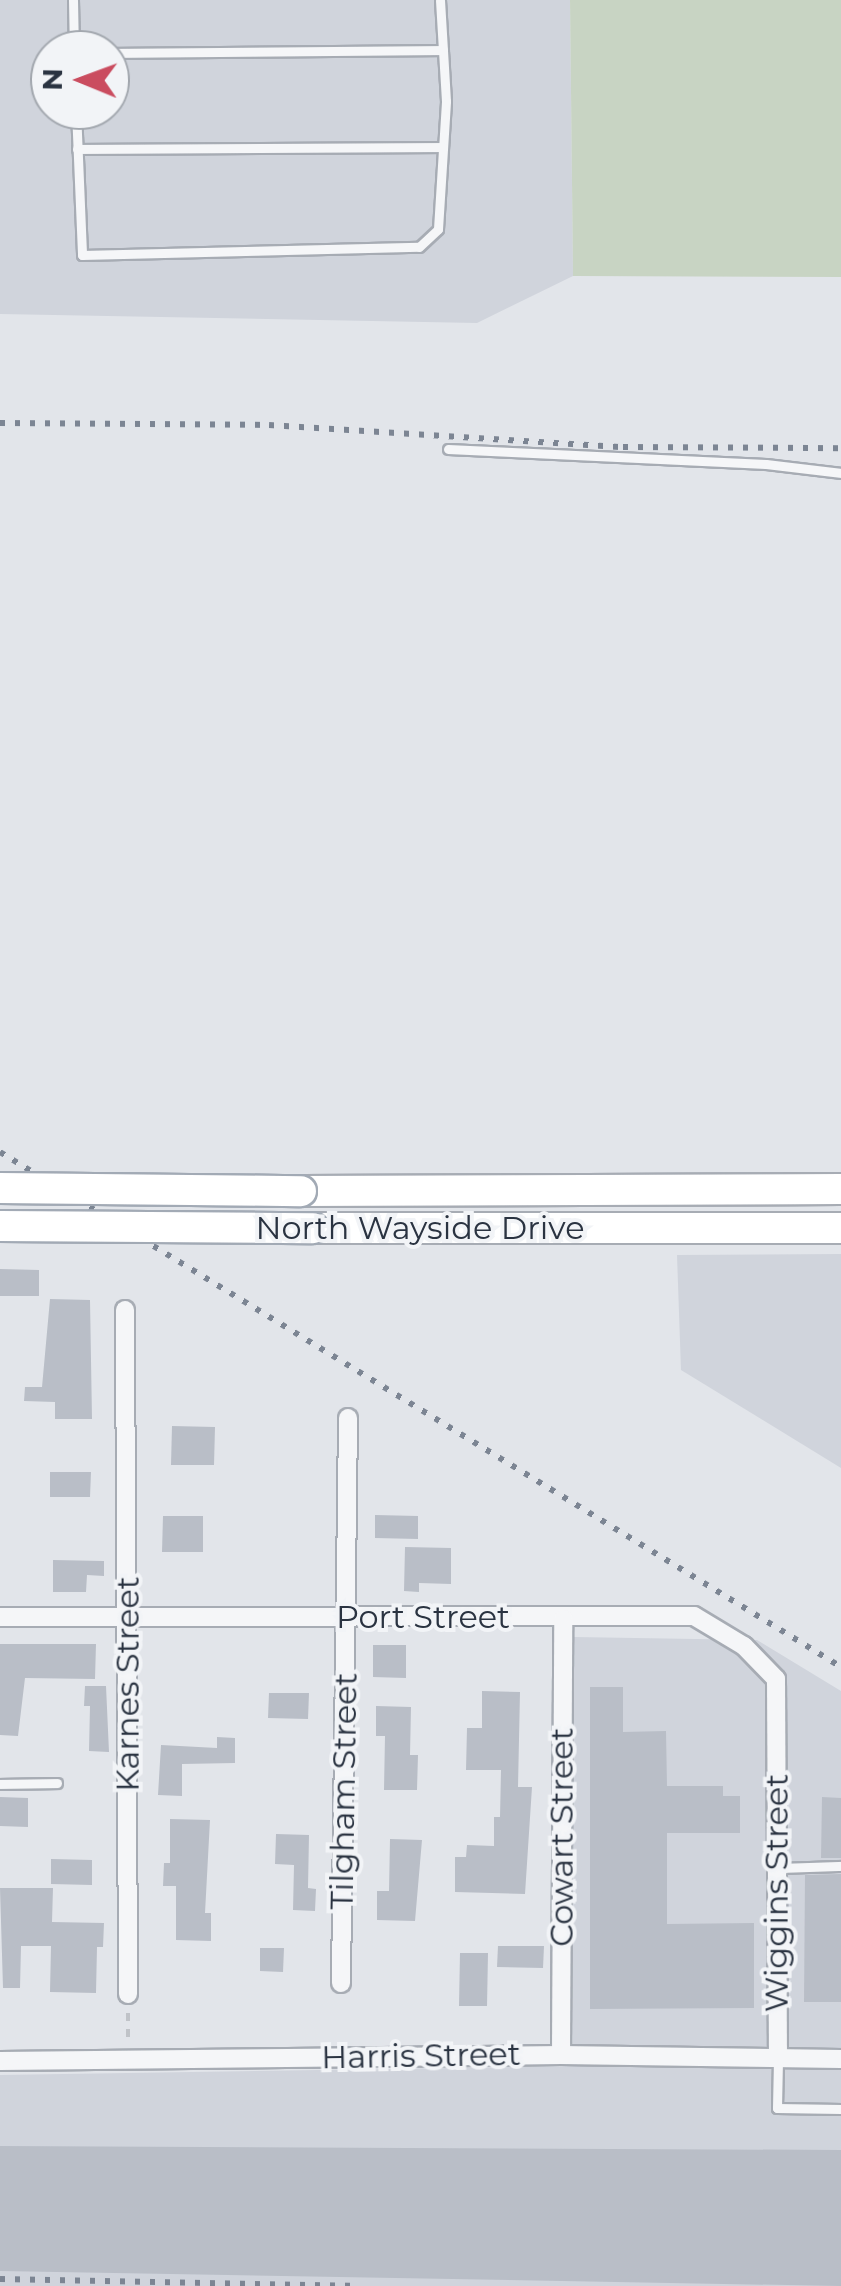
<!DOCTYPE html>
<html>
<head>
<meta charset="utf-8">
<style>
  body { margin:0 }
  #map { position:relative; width:841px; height:2286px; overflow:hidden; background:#e2e5ea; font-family:Montserrat,sans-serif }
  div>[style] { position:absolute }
  .built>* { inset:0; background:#d0d4dc }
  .green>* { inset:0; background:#c8d4c3 }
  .building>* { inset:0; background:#b9bec7 }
  .path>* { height:4px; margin-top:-2px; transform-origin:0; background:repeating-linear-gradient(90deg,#c0c3c8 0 8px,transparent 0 16px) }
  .roads { filter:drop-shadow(2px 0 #a7acb4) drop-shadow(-2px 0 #a7acb4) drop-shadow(0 2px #a7acb4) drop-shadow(0 -2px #a7acb4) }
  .lane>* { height:9px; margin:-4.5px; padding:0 4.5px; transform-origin:4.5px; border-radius:4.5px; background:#f5f6f8 }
  .street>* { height:18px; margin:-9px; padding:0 9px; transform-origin:9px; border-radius:9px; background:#f5f6f8 }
  .primary>* { height:30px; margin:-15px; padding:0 15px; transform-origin:15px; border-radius:15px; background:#fff }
  .rail>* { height:6px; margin-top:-3px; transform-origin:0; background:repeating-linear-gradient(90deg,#7c8593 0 5px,transparent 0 15px) }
  .bridges { filter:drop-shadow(2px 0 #a2aab5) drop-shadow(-2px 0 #a2aab5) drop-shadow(0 2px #a2aab5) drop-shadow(0 -2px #a2aab5) }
  .primary-bridge>* { height:30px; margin:-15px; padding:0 15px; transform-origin:15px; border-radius:15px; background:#fff }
  span { translate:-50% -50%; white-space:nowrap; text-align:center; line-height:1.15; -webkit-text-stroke:8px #f2f4f7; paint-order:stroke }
  .street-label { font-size:32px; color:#2a3341 }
  .north { position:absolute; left:30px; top:30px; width:100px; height:100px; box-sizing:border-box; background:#f2f4f7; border:2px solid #a2a7ae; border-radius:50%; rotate:271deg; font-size:28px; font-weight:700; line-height:40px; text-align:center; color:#2a3341 }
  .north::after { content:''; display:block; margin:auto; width:35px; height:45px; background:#ca4c5f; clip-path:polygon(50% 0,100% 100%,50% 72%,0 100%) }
</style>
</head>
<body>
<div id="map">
  <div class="built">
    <i style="clip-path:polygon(evenodd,0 0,570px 0,573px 276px,477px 323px,0 314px,0 0,50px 50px,110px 50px,110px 110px,50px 110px,50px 50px)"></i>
    <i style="clip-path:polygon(841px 1254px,841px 1468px,681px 1370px,677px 1255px)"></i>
    <i style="clip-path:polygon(574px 1637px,757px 1640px,841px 1691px,841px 2286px,0 2286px,0 2075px,572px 2066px)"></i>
  </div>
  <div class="green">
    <i style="clip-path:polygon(570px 0,841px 0,841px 277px,573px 276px)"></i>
  </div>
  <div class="building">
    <i style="clip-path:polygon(0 1269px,39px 1270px,39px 1296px,0 1296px)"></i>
    <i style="clip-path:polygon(50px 1299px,90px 1300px,92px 1419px,55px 1419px,55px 1402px,24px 1401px,25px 1387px,42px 1387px)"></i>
    <i style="clip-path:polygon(172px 1426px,215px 1427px,214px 1465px,171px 1465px)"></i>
    <i style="clip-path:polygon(50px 1472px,91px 1472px,90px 1497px,50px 1497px)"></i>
    <i style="clip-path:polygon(375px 1515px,418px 1516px,418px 1539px,375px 1538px)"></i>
    <i style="clip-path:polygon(163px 1516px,203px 1516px,203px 1552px,162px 1552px)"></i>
    <i style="clip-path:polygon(405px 1547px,451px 1548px,451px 1584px,419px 1583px,419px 1592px,404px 1591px)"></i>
    <i style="clip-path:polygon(53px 1560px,104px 1561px,104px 1576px,87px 1575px,86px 1592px,53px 1592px)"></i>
    <i style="clip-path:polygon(0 1644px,96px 1644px,95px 1679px,25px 1678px,18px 1736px,0 1735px)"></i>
    <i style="clip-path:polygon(373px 1645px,406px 1645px,406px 1678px,373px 1677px)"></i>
    <i style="clip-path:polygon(85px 1686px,106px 1686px,109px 1752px,89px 1751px,90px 1706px,84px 1706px)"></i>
    <i style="clip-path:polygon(590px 1687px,623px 1687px,623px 1732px,666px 1731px,667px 1786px,723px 1786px,723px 1796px,740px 1796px,740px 1833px,667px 1833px,667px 1924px,754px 1923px,754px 2008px,590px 2009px)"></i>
    <i style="clip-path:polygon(482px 1691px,520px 1692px,518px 1787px,532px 1787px,525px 1894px,455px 1892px,455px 1857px,466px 1857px,467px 1845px,494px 1846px,494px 1817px,500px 1817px,501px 1770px,466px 1770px,467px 1728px,482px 1728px)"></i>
    <i style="clip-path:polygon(269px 1693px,309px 1693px,308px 1719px,268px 1718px)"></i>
    <i style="clip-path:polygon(376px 1706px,411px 1707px,410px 1755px,418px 1755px,417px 1790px,384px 1790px,385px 1736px,376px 1736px)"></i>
    <i style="clip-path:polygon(217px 1737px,235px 1738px,235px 1763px,182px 1764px,182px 1796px,158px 1795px,161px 1745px,217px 1748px)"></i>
    <i style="clip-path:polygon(0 1797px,28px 1798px,28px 1827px,0 1826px)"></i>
    <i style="clip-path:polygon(822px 1797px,841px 1798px,841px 1858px,821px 1858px)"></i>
    <i style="clip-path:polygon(170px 1819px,210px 1820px,205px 1913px,211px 1913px,211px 1941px,176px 1940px,176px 1886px,163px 1886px,164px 1863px,170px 1863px)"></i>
    <i style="clip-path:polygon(276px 1834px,309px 1835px,308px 1888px,316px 1889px,315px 1911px,293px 1910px,294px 1865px,275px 1864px)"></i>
    <i style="clip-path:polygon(390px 1839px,422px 1840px,415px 1921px,377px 1920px,377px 1891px,389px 1891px)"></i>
    <i style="clip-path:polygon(51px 1859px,92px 1860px,92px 1885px,51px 1884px)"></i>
    <i style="clip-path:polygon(841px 1874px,841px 2002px,804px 2002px,805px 1875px)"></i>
    <i style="clip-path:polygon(0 1888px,53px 1888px,52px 1922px,104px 1923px,103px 1947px,97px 1947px,96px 1993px,50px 1992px,51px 1946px,21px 1946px,20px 1988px,3px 1988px)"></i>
    <i style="clip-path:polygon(498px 1946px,544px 1946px,543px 1968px,497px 1967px)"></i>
    <i style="clip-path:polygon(260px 1948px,284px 1948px,283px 1972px,260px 1971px)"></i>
    <i style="clip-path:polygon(460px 1953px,488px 1953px,487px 2006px,459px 2006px)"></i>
    <i style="clip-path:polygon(0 2146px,841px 2150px,841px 2286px,0 2271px)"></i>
  </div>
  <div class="path">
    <i style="left:128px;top:2013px;width:30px;rotate:90deg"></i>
  </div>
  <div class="roads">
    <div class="lane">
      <i style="left:73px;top:0;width:50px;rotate:88.9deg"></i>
      <i style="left:110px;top:53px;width:333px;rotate:-0.5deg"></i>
      <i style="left:76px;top:110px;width:145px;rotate:87.6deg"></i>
      <i style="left:82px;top:255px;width:337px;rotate:-1.4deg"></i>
      <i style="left:419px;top:247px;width:26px;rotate:-43deg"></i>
      <i style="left:438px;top:229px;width:128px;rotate:-86.4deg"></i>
      <i style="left:446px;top:101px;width:101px;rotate:-93.4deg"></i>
      <i style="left:77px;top:149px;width:366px;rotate:-0.3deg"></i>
      <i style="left:448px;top:449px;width:318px;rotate:2.7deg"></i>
      <i style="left:766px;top:464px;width:76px;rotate:6.8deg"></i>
      <i style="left:0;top:1784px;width:57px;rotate:-1deg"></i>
      <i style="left:777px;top:1868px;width:64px;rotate:-1.8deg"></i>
      <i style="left:778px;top:2060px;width:48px;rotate:91.2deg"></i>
      <i style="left:777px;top:2108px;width:64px;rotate:0.9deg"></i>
    </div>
    <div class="street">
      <i style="left:125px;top:1310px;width:684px;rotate:89.75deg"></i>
      <i style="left:0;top:1617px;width:694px;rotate:-0.08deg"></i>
      <i style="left:694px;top:1616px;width:58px;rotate:31deg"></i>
      <i style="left:744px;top:1646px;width:46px;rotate:45.9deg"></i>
      <i style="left:776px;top:1679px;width:380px;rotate:89.7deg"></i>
      <i style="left:341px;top:1983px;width:565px;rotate:-89.29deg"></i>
      <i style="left:561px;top:2055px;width:436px;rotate:-89.7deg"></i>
      <i style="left:0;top:2061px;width:561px;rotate:-0.61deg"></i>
      <i style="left:561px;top:2055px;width:280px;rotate:0.8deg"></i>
    </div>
    <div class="primary">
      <i style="left:301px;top:1191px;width:540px;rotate:-0.21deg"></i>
      <i style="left:313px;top:1228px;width:528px"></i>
    </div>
  </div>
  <div class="rail">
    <i style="left:0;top:423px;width:269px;rotate:0.4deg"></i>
    <i style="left:269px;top:425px;width:355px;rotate:3.6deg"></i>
    <i style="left:623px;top:447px;width:218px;rotate:0.3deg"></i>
    <i style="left:0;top:1152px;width:986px;rotate:31.48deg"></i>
    <i style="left:0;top:2279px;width:351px;rotate:1.1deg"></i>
  </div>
  <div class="bridges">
    <div class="primary-bridge">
      <i style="left:0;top:1188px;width:301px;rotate:0.6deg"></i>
      <i style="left:0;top:1226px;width:313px;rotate:0.4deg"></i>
    </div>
  </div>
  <div class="street-label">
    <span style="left:420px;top:1228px">North Wayside Drive</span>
    <span style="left:423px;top:1617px">Port Street</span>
    <span style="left:128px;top:1684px;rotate:-90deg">Karnes Street</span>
    <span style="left:344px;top:1791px;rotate:-89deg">Tilgham Street</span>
    <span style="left:562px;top:1837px;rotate:-90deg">Cowart Street</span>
    <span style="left:777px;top:1893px;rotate:-90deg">Wiggins Street</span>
    <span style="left:421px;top:2056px;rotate:-1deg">Harris Street</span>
  </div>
  <div class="north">N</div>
</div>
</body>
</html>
